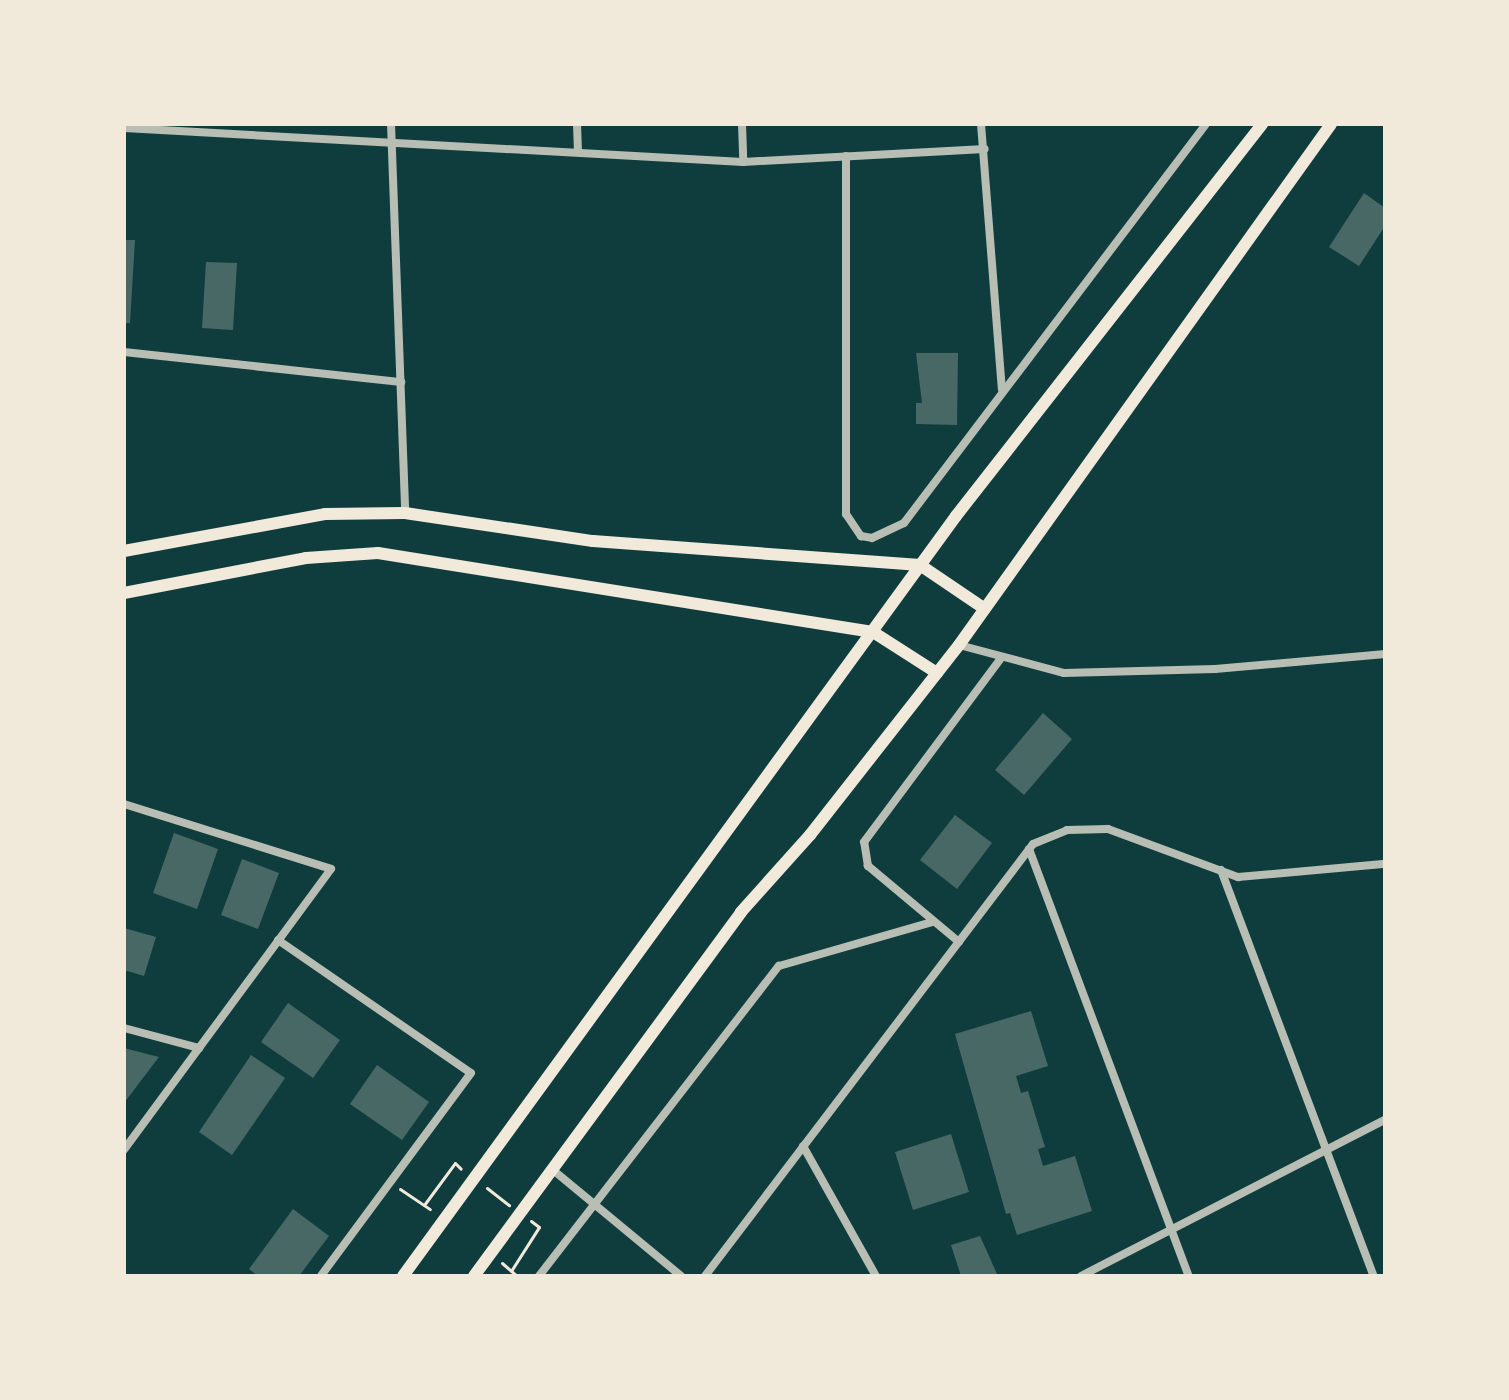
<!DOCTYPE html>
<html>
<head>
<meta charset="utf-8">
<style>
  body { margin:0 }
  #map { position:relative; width:1509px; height:1400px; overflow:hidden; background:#0f3d3e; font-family:"Space Grotesk",sans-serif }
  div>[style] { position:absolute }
  .building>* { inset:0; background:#486865 }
  .path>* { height:3px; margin:-1.5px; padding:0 1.5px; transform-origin:1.5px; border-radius:1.5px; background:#f1e9da }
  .minor>* { height:8px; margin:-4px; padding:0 4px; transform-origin:4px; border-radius:4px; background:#b8beb3 }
  .trunk>* { height:12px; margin:-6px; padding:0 6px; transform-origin:6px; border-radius:6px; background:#f1e9da }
  span { translate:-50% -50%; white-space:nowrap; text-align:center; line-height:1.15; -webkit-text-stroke:6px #f1e9da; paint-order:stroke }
  .frame { position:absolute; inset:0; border:126px solid #f1e9da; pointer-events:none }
</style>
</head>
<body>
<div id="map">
  <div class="building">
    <i style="clip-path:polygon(1364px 193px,1385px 208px,1385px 226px,1359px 266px,1329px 247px)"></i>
    <i style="clip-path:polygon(124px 240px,135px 240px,130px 323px,124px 323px)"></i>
    <i style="clip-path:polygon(206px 262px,237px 263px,233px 330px,202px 328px)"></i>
    <i style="clip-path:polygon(916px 353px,958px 353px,957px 425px,916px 424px,916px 403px,922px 403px)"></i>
    <i style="clip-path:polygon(1043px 713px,1072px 739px,1024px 795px,995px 770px)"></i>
    <i style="clip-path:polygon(955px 815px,992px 843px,957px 889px,920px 860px)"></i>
    <i style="clip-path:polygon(174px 833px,218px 849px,197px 909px,153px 893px)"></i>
    <i style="clip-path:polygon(242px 859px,279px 873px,258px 929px,221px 915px)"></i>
    <i style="clip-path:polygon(124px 928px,156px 937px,144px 976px,124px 970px)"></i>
    <i style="clip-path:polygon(288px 1003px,340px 1040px,313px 1078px,261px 1042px)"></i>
    <i style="clip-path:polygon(1031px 1011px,1048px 1066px,1016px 1076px,1021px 1093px,1028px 1091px,1045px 1147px,1038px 1149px,1043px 1166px,1075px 1156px,1092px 1211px,1017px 1235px,1010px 1213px,1006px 1214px,955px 1034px)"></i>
    <i style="clip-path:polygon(124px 1048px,159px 1057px,124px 1103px)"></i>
    <i style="clip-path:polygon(251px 1055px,285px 1078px,232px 1155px,199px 1132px)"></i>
    <i style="clip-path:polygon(377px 1065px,429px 1102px,402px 1140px,350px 1104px)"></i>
    <i style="clip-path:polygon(951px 1134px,969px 1192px,913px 1210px,895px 1152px)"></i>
    <i style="clip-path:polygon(293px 1209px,329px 1236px,299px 1276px,258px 1276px,249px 1269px)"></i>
    <i style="clip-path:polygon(980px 1236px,997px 1274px,961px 1276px,951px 1245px)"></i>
  </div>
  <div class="path">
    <i style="left:487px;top:1188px;width:28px;rotate:38deg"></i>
    <i style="left:400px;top:1189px;width:36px;rotate:34deg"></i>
    <i style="left:424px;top:1205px;width:52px;rotate:-53.6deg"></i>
    <i style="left:455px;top:1163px;width:8px;rotate:45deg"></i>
    <i style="left:502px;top:1263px;width:20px;rotate:41deg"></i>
    <i style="left:511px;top:1271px;width:52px;rotate:-57.5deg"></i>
    <i style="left:539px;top:1227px;width:10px;rotate:-143deg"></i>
  </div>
  <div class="minor">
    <i style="left:391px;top:124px;width:389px;rotate:87.9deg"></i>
    <i style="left:577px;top:124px;width:28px;rotate:88deg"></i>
    <i style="left:742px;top:124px;width:38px;rotate:88deg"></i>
    <i style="left:981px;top:124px;width:266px;rotate:85.5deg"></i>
    <i style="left:124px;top:128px;width:620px;rotate:3.14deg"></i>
    <i style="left:743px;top:162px;width:242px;rotate:-3.1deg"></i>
    <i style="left:846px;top:156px;width:358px;rotate:90deg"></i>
    <i style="left:846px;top:514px;width:27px;rotate:56deg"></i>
    <i style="left:861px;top:536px;width:11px;rotate:10deg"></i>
    <i style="left:872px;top:538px;width:35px;rotate:-25deg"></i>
    <i style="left:904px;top:523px;width:500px;rotate:-52.88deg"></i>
    <i style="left:124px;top:352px;width:279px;rotate:6.2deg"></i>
    <i style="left:959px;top:645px;width:109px;rotate:14.9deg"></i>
    <i style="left:1064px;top:673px;width:151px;rotate:-1.5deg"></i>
    <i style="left:1215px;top:669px;width:171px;rotate:-5deg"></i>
    <i style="left:124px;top:804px;width:217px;rotate:17.4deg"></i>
    <i style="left:331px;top:869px;width:349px;rotate:126.4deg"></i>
    <i style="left:1029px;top:849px;width:456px;rotate:69.5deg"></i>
    <i style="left:1221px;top:870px;width:434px;rotate:69.4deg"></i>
    <i style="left:278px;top:940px;width:234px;rotate:34.6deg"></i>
    <i style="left:471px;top:1073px;width:252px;rotate:126.5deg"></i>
    <i style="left:959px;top:942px;width:119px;rotate:-140.1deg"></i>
    <i style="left:868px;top:866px;width:24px;rotate:-99deg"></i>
    <i style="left:864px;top:842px;width:229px;rotate:-53.3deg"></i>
    <i style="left:124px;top:1028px;width:78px;rotate:14.9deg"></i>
    <i style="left:803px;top:1146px;width:149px;rotate:60.7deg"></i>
    <i style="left:553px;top:1170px;width:166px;rotate:39.6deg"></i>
    <i style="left:539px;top:1276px;width:392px;rotate:-52.3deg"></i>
    <i style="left:779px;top:966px;width:159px;rotate:-16deg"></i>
    <i style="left:705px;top:1276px;width:542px;rotate:-52.79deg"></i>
    <i style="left:1033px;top:844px;width:37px;rotate:-22deg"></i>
    <i style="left:1067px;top:830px;width:41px;rotate:-1.4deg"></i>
    <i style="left:1108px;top:829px;width:139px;rotate:20.3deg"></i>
    <i style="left:1238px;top:877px;width:148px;rotate:-5.1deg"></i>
    <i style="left:1081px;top:1276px;width:342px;rotate:-27.2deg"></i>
  </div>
  <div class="trunk">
    <i style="left:124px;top:551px;width:204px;rotate:-10.4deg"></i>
    <i style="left:325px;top:514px;width:80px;rotate:-0.7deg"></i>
    <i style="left:405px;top:513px;width:190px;rotate:8.5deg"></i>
    <i style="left:593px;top:541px;width:328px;rotate:4.2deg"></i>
    <i style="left:920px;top:565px;width:78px;rotate:34.1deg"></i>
    <i style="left:124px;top:593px;width:185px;rotate:-10.9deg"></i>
    <i style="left:306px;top:558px;width:72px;rotate:-4deg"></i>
    <i style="left:378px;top:553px;width:501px;rotate:9.07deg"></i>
    <i style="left:873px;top:632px;width:76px;rotate:32.6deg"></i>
    <i style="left:403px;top:1276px;width:940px;rotate:-53.96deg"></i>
    <i style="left:956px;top:516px;width:497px;rotate:-52deg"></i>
    <i style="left:474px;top:1276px;width:451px;rotate:-53.7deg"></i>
    <i style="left:741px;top:912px;width:103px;rotate:-48.1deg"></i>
    <i style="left:810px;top:835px;width:241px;rotate:-51.9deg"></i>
    <i style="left:959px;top:645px;width:640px;rotate:-54.47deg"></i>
  </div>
  <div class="frame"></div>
</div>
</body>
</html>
